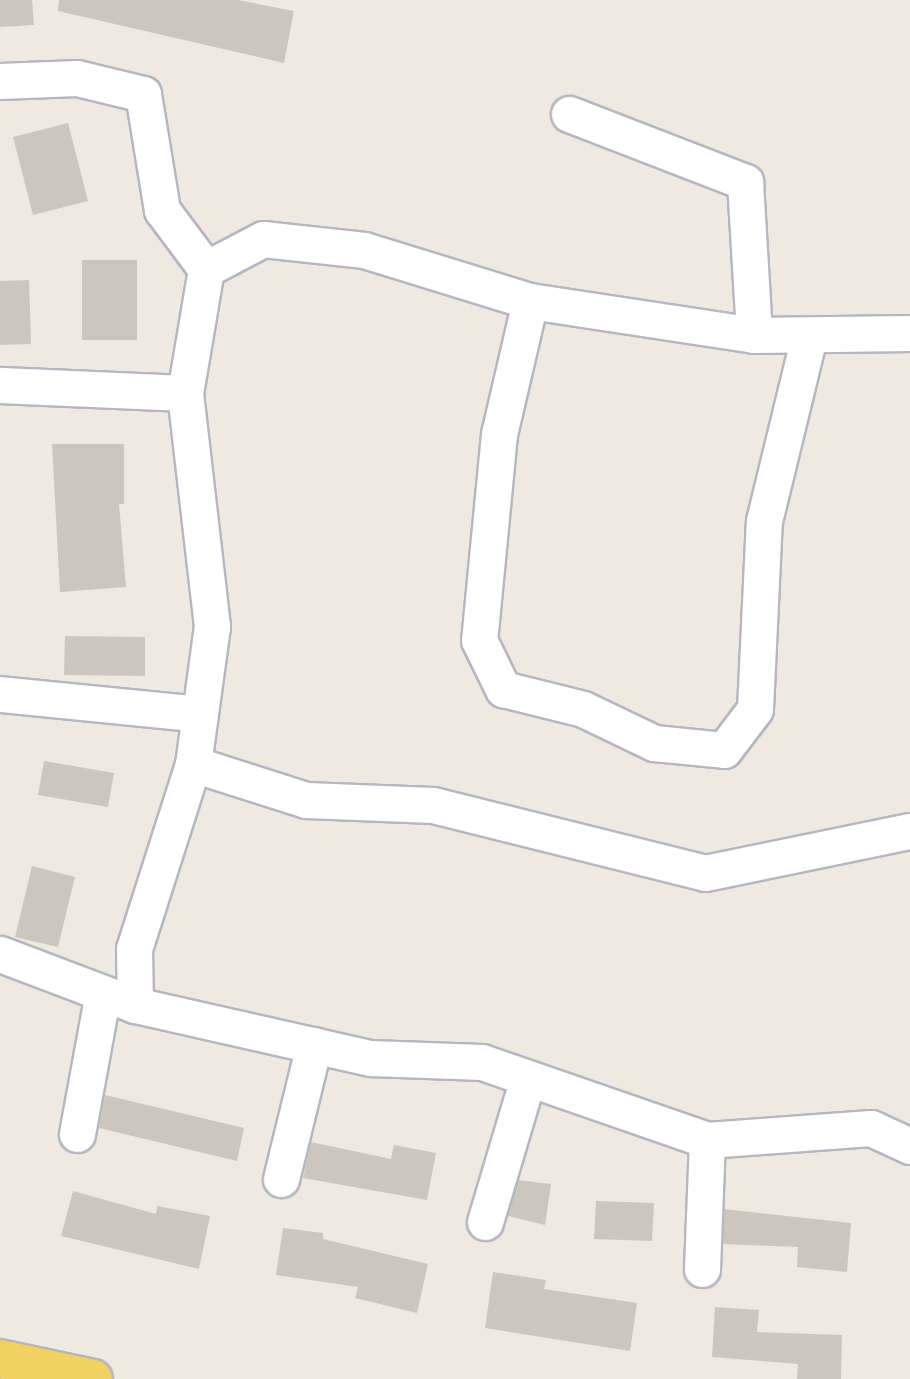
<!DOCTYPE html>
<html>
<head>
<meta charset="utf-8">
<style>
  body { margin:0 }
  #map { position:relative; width:910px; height:1379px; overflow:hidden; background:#efe9e1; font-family:"Asap Condensed",sans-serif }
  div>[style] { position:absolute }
  .building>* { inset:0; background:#cbc7bf }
  .roads { filter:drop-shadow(2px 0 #b4b7c1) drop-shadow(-2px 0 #b4b7c1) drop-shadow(0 2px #b4b7c1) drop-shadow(0 -2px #b4b7c1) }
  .minor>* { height:35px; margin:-17.5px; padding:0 17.5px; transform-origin:17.5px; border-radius:17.5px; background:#fff }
  .major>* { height:38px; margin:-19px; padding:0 19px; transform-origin:19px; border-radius:19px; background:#f2d163 }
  span { translate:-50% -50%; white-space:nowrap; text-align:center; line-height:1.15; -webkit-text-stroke:7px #fff; paint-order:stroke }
</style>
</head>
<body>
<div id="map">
  <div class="building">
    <i style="clip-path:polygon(0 0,32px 0,34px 25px,0 27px)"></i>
    <i style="clip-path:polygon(59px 0,238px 0,294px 11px,284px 63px,58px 11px)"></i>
    <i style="clip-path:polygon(68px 123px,88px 201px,33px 215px,13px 137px)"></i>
    <i style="clip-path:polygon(82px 260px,137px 260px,137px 340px,82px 340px)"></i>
    <i style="clip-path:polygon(29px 280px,31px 344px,0 345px,0 281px)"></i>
    <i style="clip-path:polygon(52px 444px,124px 444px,124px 504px,119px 504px,126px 587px,60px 592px)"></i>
    <i style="clip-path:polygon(65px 636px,145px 637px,145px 676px,64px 675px)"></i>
    <i style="clip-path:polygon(44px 761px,114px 773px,108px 807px,38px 795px)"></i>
    <i style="clip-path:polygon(32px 866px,75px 877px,58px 947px,15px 937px)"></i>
    <i style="clip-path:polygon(105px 1095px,244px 1128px,237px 1161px,99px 1128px)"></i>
    <i style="clip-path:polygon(311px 1142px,391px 1159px,394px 1145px,436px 1153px,427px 1200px,303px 1178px)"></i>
    <i style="clip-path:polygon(518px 1180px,551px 1184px,545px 1225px,508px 1216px)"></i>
    <i style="clip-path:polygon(73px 1191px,156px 1214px,157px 1206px,210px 1216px,199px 1269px,61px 1236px)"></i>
    <i style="clip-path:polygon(596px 1201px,654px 1203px,652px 1241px,594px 1239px)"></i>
    <i style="clip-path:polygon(724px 1209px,851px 1223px,847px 1272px,797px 1267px,798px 1247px,723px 1244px)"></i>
    <i style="clip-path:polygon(283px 1228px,323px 1233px,323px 1239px,428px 1264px,417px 1313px,355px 1298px,358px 1287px,276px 1275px)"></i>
    <i style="clip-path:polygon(493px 1272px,546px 1280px,544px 1289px,637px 1303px,630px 1351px,485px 1328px)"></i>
    <i style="clip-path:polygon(715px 1307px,759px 1310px,757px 1332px,842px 1335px,841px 1379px,797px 1379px,798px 1364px,712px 1357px)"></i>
  </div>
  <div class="roads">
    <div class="minor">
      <i style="left:0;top:81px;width:77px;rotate:-2.2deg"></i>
      <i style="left:77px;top:78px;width:68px;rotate:13.6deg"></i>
      <i style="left:143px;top:94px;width:118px;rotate:80.7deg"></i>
      <i style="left:162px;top:210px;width:74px;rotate:53.3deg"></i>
      <i style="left:206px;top:269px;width:126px;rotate:99.6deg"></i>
      <i style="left:185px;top:393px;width:235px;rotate:83.4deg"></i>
      <i style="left:212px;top:626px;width:139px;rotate:97.8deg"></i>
      <i style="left:193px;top:764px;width:194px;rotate:107.7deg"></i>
      <i style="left:134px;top:949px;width:56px;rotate:89deg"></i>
      <i style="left:135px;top:1005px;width:242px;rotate:12.7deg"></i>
      <i style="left:371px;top:1058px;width:111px;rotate:2.1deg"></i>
      <i style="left:482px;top:1062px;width:238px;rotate:19.1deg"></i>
      <i style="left:707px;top:1140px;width:164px;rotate:-4.2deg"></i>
      <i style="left:871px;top:1128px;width:43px;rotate:24.8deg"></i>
      <i style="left:569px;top:114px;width:189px;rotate:21.1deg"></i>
      <i style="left:745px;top:182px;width:153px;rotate:86.6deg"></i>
      <i style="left:206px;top:269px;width:64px;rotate:-27.8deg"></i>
      <i style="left:263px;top:239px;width:102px;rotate:6.2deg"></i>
      <i style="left:364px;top:250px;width:174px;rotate:17.1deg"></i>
      <i style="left:530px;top:301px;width:227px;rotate:8.6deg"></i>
      <i style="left:754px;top:335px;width:156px;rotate:-0.7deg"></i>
      <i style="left:530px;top:301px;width:137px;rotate:103.1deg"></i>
      <i style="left:499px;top:434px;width:207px;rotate:95.5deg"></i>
      <i style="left:479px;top:640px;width:55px;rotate:63.9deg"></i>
      <i style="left:503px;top:689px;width:82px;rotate:14deg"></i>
      <i style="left:583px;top:709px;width:79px;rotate:25.6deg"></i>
      <i style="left:654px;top:743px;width:70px;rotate:5.7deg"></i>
      <i style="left:724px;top:750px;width:51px;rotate:-52.9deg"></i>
      <i style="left:755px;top:709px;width:188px;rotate:-87.3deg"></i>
      <i style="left:764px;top:521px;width:190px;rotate:-76.3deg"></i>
      <i style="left:0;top:385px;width:185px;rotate:2.5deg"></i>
      <i style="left:0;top:694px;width:201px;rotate:5.7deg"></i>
      <i style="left:193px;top:764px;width:119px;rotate:17.7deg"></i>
      <i style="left:306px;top:800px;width:127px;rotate:2.3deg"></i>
      <i style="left:433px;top:805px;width:280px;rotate:14deg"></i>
      <i style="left:705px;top:873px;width:209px;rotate:-11.6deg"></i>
      <i style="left:0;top:954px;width:144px;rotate:20.7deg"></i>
      <i style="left:77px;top:1134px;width:143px;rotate:-79.6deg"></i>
      <i style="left:281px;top:1179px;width:138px;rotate:-76.2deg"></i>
      <i style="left:485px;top:1222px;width:150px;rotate:-73.4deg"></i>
      <i style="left:702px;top:1269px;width:129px;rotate:-87.8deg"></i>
    </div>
    <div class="major">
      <i style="left:0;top:1359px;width:95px;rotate:12.1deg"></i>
    </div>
  </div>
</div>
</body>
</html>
